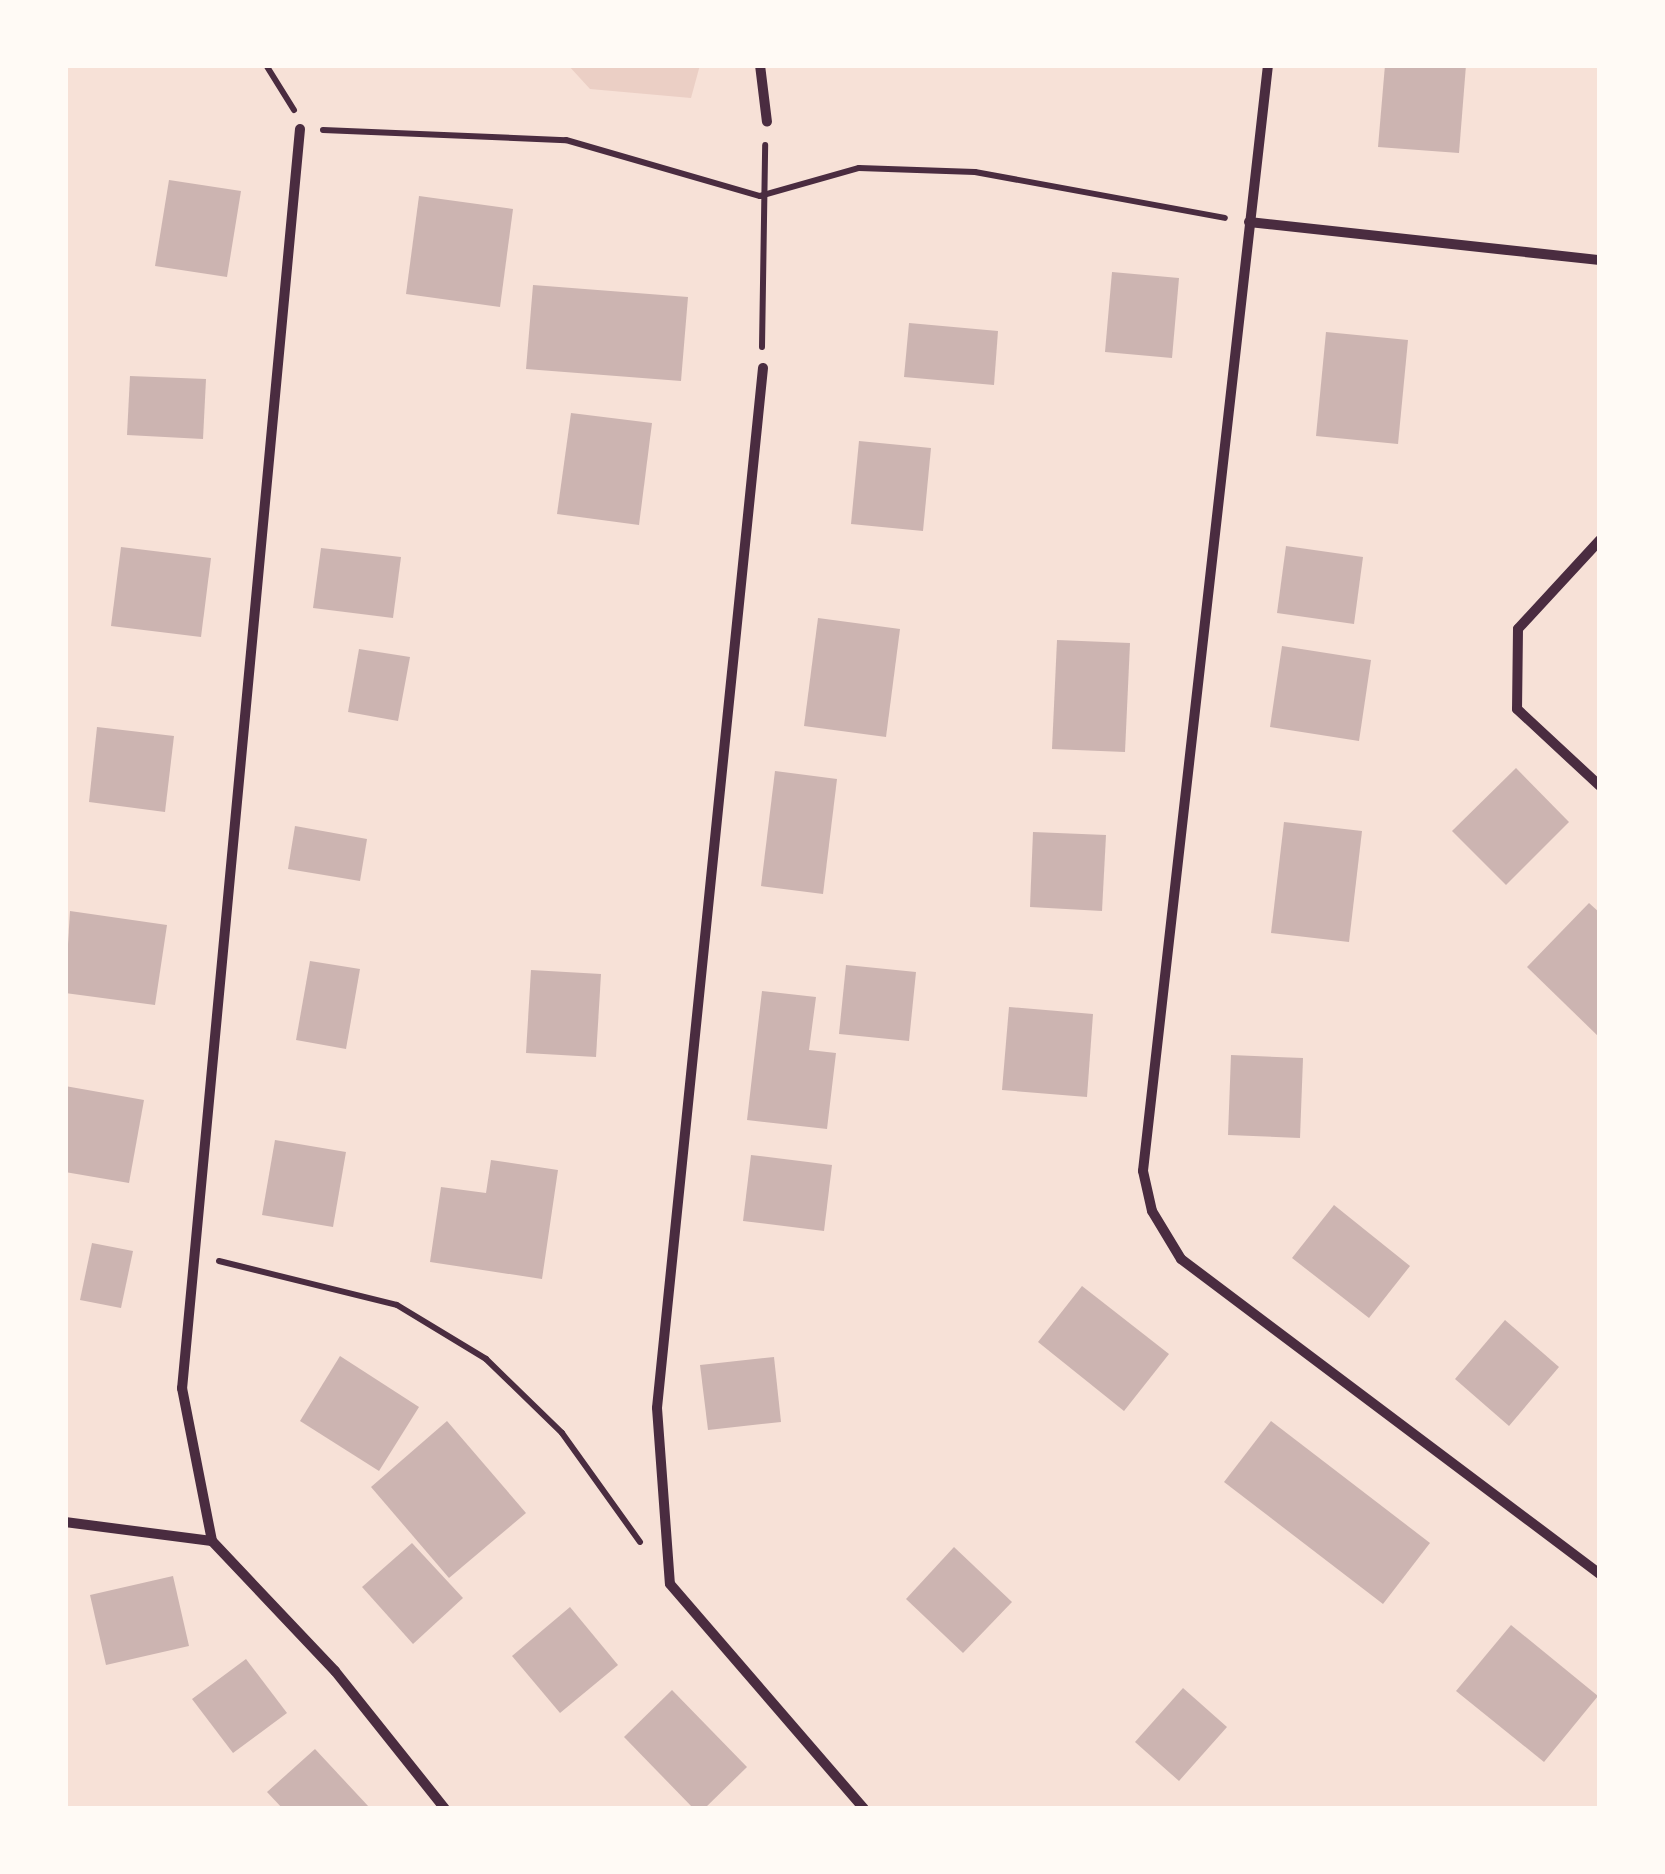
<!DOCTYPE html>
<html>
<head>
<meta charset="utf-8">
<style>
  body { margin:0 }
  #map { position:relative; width:1665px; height:1874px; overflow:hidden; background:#f7e1d7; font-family:"Roboto Condensed",sans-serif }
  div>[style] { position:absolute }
  .green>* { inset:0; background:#ebcfc5 }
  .building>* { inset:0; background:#ccb4b1 }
  .path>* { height:6px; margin:-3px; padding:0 3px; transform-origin:3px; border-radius:3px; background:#4a2c40 }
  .minor>* { height:10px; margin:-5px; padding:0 5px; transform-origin:5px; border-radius:5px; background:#4a2c40 }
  span { translate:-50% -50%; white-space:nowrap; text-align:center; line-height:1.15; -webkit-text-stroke:9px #fffaf5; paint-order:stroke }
  .frame { position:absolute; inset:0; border:68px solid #fffaf5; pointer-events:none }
</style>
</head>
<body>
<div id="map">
  <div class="green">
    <i style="clip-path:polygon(568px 65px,700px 65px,691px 98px,590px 89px)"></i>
  </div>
  <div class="building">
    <i style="clip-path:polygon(1385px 65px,1466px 65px,1459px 153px,1378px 147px)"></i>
    <i style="clip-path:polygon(169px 180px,241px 191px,227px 277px,155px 266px)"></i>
    <i style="clip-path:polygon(419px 196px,513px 209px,500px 307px,406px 294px)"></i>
    <i style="clip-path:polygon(1112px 272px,1179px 278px,1172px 358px,1105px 352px)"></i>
    <i style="clip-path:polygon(533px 285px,688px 297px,681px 381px,526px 369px)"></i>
    <i style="clip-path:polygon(909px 323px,998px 331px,994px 385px,904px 377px)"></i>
    <i style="clip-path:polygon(1326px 332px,1408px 340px,1398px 444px,1316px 436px)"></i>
    <i style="clip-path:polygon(130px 376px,206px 379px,203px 439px,127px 435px)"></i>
    <i style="clip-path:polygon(571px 413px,652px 423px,639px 525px,557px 514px)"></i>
    <i style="clip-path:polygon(859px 441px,931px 448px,923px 531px,851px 524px)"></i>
    <i style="clip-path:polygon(1286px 546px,1363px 557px,1354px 624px,1277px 613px)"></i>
    <i style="clip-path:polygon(121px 547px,211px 558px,201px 637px,111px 626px)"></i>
    <i style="clip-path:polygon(321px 548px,401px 557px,393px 618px,313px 608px)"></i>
    <i style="clip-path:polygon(818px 618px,900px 629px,886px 737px,804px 726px)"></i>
    <i style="clip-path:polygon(1057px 640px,1130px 643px,1125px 752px,1052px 749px)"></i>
    <i style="clip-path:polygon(1282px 646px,1371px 660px,1359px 741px,1270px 727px)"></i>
    <i style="clip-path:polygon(359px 649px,410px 657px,398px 721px,348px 712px)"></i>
    <i style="clip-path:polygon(97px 727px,174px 736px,165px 812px,89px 802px)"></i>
    <i style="clip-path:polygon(1516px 768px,1569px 822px,1506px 885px,1452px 831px)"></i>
    <i style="clip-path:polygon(775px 771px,837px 779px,823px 894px,761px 886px)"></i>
    <i style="clip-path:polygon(1284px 822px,1362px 831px,1349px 942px,1271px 933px)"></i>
    <i style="clip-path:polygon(295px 826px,367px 839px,360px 881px,288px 869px)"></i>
    <i style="clip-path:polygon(1033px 832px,1106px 835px,1102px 911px,1030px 907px)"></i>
    <i style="clip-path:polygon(1589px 903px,1600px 913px,1600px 1038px,1527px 967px)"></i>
    <i style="clip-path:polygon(70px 911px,167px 925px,155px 1005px,65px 993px)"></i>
    <i style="clip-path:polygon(310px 961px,360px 969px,346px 1049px,296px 1040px)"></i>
    <i style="clip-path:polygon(846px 965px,916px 972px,909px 1041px,839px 1034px)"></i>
    <i style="clip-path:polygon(531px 970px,601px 974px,596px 1057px,526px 1053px)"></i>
    <i style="clip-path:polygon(762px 991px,816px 997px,809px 1050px,836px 1053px,827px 1129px,747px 1120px)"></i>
    <i style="clip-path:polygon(1009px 1007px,1093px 1014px,1087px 1097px,1002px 1090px)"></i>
    <i style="clip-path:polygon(1231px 1055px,1303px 1058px,1300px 1138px,1228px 1135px)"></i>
    <i style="clip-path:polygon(65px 1086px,144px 1100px,129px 1183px,65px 1172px)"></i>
    <i style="clip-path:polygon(275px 1140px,346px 1152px,333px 1227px,262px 1215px)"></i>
    <i style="clip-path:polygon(751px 1155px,832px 1165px,824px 1231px,743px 1221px)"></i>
    <i style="clip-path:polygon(491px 1160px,558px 1170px,542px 1279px,430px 1262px,441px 1187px,486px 1193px)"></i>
    <i style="clip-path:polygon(1334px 1205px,1410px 1266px,1369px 1318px,1292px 1258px)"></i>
    <i style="clip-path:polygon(92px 1243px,133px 1251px,121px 1308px,80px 1300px)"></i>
    <i style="clip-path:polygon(1082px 1286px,1169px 1354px,1124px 1411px,1038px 1342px)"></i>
    <i style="clip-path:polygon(1505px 1320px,1559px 1367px,1509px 1426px,1455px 1379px)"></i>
    <i style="clip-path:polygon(340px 1356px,419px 1407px,379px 1471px,300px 1421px)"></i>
    <i style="clip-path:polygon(774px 1357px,781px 1422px,708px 1430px,700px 1365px)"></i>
    <i style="clip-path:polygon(447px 1421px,526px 1513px,449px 1578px,371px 1487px)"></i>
    <i style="clip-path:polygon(1271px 1421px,1430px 1543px,1383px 1604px,1224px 1482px)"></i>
    <i style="clip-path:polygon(412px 1543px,463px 1598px,413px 1644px,362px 1587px)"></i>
    <i style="clip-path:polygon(954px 1547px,1012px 1602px,963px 1653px,906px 1599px)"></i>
    <i style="clip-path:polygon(173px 1576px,189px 1646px,106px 1665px,90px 1595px)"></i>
    <i style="clip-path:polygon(570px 1607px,618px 1665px,560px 1713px,512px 1656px)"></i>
    <i style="clip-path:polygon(1511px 1625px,1598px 1696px,1544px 1762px,1456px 1691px)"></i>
    <i style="clip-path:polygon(246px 1659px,287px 1713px,233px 1753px,192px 1699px)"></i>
    <i style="clip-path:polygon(1183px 1688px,1227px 1727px,1179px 1781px,1135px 1742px)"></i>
    <i style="clip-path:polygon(672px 1690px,747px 1767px,704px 1809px,694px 1809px,624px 1737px)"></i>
    <i style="clip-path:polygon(315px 1749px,369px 1807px,366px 1809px,283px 1809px,267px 1792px)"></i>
  </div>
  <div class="path">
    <i style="left:266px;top:65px;width:53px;rotate:58.1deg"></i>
    <i style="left:323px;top:130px;width:243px;rotate:2.4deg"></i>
    <i style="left:566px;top:140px;width:202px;rotate:16.1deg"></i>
    <i style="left:760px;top:196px;width:103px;rotate:-15.8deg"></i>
    <i style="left:859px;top:168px;width:116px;rotate:2deg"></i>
    <i style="left:975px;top:172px;width:254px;rotate:10.4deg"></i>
    <i style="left:762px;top:347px;width:202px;rotate:-89.1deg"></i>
    <i style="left:219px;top:1261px;width:183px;rotate:13.9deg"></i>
    <i style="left:397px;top:1305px;width:104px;rotate:31.2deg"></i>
    <i style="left:486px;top:1359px;width:106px;rotate:44.2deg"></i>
    <i style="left:562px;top:1433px;width:134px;rotate:54.4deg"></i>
  </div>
  <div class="minor">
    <i style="left:760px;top:65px;width:57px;rotate:83deg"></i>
    <i style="left:1268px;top:65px;width:1113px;rotate:96.45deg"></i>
    <i style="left:1143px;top:1171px;width:41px;rotate:77.3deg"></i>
    <i style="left:1152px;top:1211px;width:56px;rotate:58.9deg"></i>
    <i style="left:1181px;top:1259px;width:524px;rotate:36.94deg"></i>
    <i style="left:300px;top:129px;width:1265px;rotate:95.35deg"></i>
    <i style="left:182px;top:1388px;width:156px;rotate:78.9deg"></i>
    <i style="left:212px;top:1541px;width:179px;rotate:46.6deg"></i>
    <i style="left:335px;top:1671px;width:176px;rotate:51.4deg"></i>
    <i style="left:1249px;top:222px;width:353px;rotate:6.2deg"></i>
    <i style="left:763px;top:368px;width:1045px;rotate:95.82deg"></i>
    <i style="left:657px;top:1408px;width:176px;rotate:85.8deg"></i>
    <i style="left:670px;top:1584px;width:297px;rotate:49.2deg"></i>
    <i style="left:1600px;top:540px;width:121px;rotate:132.7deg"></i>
    <i style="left:1518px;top:629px;width:80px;rotate:90.7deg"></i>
    <i style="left:1517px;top:709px;width:113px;rotate:42.9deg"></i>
    <i style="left:65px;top:1522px;width:148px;rotate:7.4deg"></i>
  </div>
  <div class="frame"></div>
</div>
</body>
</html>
